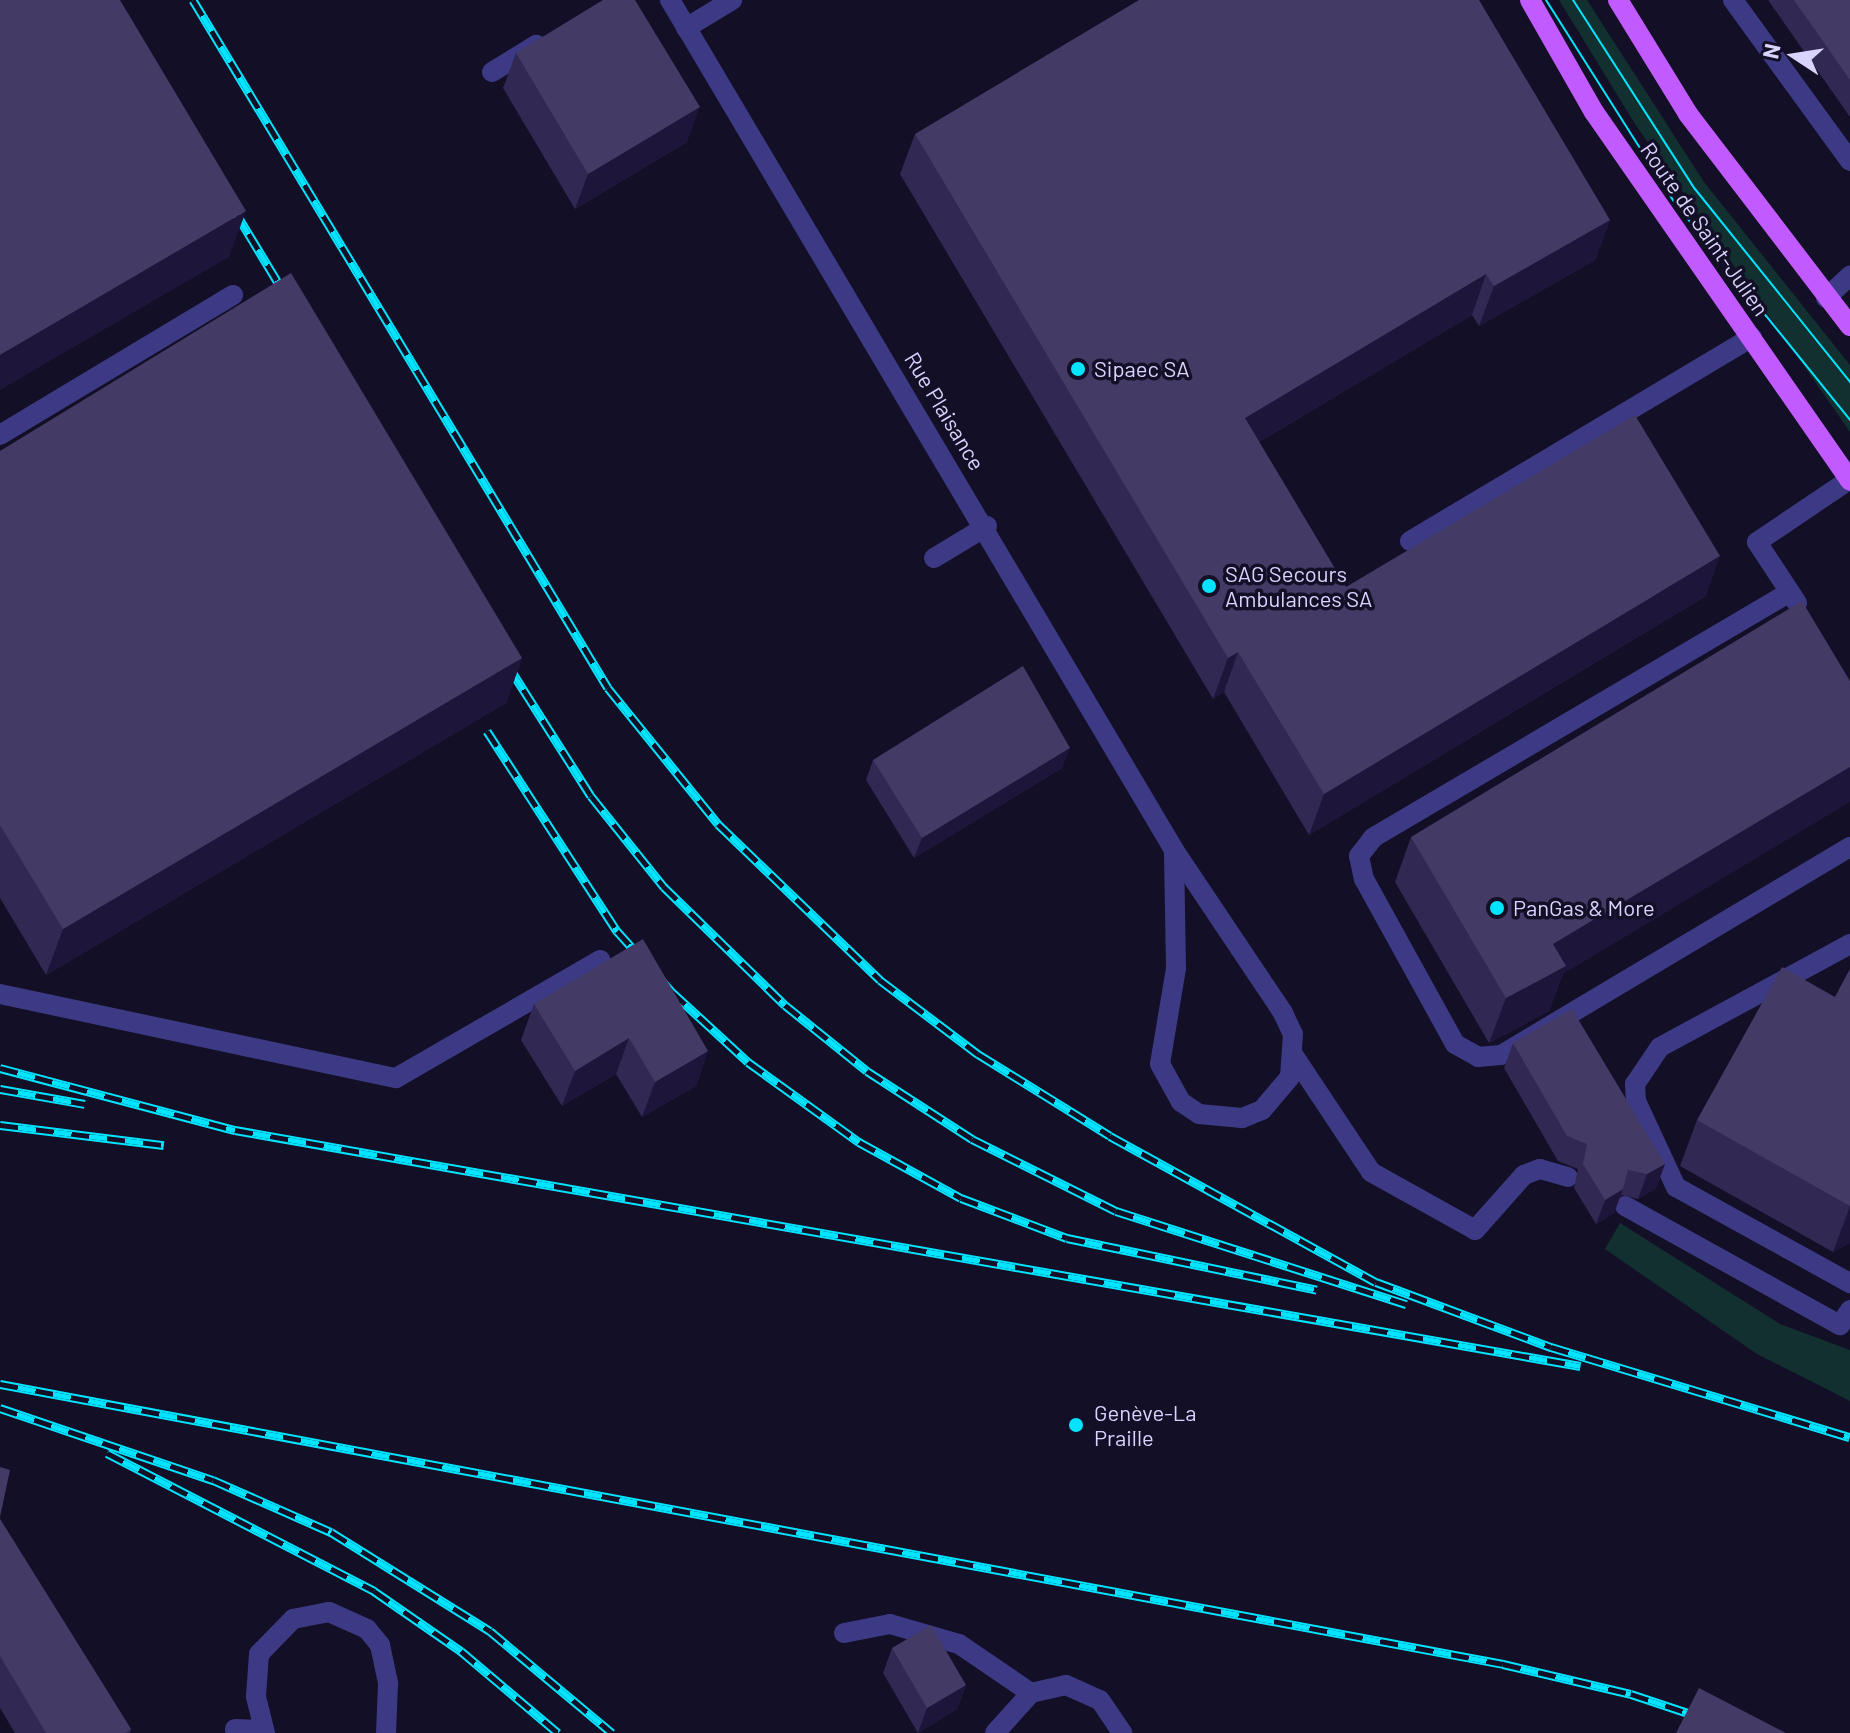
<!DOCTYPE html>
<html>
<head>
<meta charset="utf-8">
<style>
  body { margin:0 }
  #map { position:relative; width:1850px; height:1733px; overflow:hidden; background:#130f26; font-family:Barlow,sans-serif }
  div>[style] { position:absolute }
  .green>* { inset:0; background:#12302f }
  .lane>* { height:20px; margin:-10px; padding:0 10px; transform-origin:10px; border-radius:10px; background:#3d3a85 }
  .street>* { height:20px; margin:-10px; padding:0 10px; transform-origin:10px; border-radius:10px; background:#3d3a85 }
  .primary>* { height:20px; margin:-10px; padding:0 10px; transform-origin:10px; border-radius:10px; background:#c25bff }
  .tram>* { height:2px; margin:-1px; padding:0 1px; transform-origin:1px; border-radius:1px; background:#00e5ff }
  .rail>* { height:9px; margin-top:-4.5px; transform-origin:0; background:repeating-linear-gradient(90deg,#130f26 0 18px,#00e5ff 0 36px); box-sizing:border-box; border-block:2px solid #00e5ff }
  .wall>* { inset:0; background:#312854 }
  .shaded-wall>* { inset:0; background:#1d163a }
  .building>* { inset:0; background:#433a66 }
  .dots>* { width:22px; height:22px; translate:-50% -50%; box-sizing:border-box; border:4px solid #130f26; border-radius:50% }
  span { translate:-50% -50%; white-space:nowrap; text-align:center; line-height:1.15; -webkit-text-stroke:7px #130f26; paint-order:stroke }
  .street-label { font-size:22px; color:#d9d4ff }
  .poi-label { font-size:22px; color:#d9d4ff }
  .left { translate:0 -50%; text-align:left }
  .north { position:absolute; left:1754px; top:16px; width:80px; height:80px; -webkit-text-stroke:6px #130f26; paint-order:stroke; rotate:282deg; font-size:22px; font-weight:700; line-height:32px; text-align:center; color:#d9d4ff }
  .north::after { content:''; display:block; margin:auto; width:28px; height:36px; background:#d9d4ff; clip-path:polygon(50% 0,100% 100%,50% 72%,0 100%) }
</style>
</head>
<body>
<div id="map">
  <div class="green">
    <i style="clip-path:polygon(1559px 0,1587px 0,1704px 182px,1850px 365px,1850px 432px,1635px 124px)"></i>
    <i style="clip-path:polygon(1620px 1223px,1780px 1324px,1850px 1350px,1850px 1401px,1757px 1354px,1605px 1249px)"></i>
  </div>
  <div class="lane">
    <i style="left:1733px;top:0;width:199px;rotate:54deg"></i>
    <i style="left:686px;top:28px;width:54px;rotate:-31.3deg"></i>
    <i style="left:492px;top:72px;width:52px;rotate:-31.5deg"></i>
    <i style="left:1826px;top:298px;width:33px;rotate:-43deg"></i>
    <i style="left:0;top:435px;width:272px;rotate:-31deg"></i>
    <i style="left:1410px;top:541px;width:398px;rotate:-30.8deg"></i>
    <i style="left:934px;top:558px;width:62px;rotate:-31.1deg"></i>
    <i style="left:1790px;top:592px;width:484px;rotate:149.5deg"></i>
    <i style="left:1373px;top:838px;width:23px;rotate:128deg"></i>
    <i style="left:1359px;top:856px;width:24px;rotate:78deg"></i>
    <i style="left:1364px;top:879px;width:188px;rotate:61.1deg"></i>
    <i style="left:1455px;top:1044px;width:26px;rotate:29deg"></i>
    <i style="left:1478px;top:1057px;width:23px;rotate:-5deg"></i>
    <i style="left:1501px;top:1055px;width:406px;rotate:-30.8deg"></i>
    <i style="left:1797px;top:603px;width:73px;rotate:-123.3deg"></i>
    <i style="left:1757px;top:542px;width:111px;rotate:-34deg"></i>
    <i style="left:1850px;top:944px;width:216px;rotate:151.5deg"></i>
    <i style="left:1660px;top:1047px;width:45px;rotate:124deg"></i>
    <i style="left:1635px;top:1084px;width:17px;rotate:87deg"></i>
    <i style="left:1636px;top:1101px;width:95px;rotate:65.1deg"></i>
    <i style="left:1676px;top:1187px;width:199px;rotate:28.9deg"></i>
    <i style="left:0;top:994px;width:405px;rotate:12deg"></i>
    <i style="left:396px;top:1078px;width:236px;rotate:-30deg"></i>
    <i style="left:1294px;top:1056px;width:139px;rotate:56.4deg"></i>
    <i style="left:1371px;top:1172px;width:119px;rotate:29.1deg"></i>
    <i style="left:1475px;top:1230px;width:74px;rotate:-48.3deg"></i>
    <i style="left:1524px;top:1175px;width:17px;rotate:-21deg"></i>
    <i style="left:1540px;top:1169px;width:29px;rotate:16deg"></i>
    <i style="left:1625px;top:1206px;width:246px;rotate:29deg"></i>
    <i style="left:1840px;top:1325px;width:18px;rotate:-56deg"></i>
    <i style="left:844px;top:1633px;width:47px;rotate:-11.1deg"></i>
    <i style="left:890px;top:1624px;width:72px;rotate:16.2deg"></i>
    <i style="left:959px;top:1644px;width:87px;rotate:34.2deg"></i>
    <i style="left:235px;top:1729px;width:29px;rotate:2deg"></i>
    <i style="left:265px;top:1733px;width:38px;rotate:-104deg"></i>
    <i style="left:256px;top:1696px;width:42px;rotate:-85.9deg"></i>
    <i style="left:259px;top:1654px;width:49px;rotate:-45.8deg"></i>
    <i style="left:293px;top:1619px;width:37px;rotate:-11deg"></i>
    <i style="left:329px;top:1612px;width:42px;rotate:24.1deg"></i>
    <i style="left:367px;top:1629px;width:21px;rotate:51deg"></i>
    <i style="left:380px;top:1645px;width:40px;rotate:78deg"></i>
    <i style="left:388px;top:1684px;width:49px;rotate:92.3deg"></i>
    <i style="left:995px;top:1733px;width:54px;rotate:-48deg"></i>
    <i style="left:1031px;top:1693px;width:36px;rotate:-13deg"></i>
    <i style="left:1066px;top:1685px;width:37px;rotate:24deg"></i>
    <i style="left:1100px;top:1700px;width:40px;rotate:56deg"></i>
  </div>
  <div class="street">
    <i style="left:670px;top:0;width:988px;rotate:59.33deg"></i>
    <i style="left:1174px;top:850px;width:196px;rotate:56.2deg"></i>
    <i style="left:1283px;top:1013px;width:23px;rotate:65deg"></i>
    <i style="left:1293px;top:1034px;width:43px;rotate:94deg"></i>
    <i style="left:1290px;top:1077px;width:43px;rotate:130.3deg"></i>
    <i style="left:1262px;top:1110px;width:22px;rotate:158deg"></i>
    <i style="left:1242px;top:1118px;width:43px;rotate:-174.7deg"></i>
    <i style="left:1199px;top:1114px;width:22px;rotate:-146deg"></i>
    <i style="left:1181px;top:1102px;width:43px;rotate:-118.9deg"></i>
    <i style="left:1160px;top:1064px;width:97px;rotate:-80.5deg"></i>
    <i style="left:1176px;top:968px;width:118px;rotate:-91deg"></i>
  </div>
  <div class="primary">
    <i style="left:1530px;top:0;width:129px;rotate:60.3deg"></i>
    <i style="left:1594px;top:112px;width:449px;rotate:55.2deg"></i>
    <i style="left:1618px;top:0;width:134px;rotate:58.4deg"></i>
    <i style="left:1688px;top:114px;width:267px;rotate:52.6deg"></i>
  </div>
  <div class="tram">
    <i style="left:1546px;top:0;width:241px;rotate:57.6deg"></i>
    <i style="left:1675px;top:203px;width:279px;rotate:51.1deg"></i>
    <i style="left:1573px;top:0;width:225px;rotate:57.2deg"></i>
    <i style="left:1695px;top:189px;width:248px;rotate:51.2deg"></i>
  </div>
  <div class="rail">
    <i style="left:193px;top:0;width:803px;rotate:58.9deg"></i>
    <i style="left:608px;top:688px;width:175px;rotate:51deg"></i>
    <i style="left:718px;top:824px;width:225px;rotate:43.9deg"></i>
    <i style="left:880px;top:980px;width:123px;rotate:37.1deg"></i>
    <i style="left:978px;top:1054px;width:155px;rotate:31.8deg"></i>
    <i style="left:1110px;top:1136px;width:303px;rotate:28.8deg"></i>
    <i style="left:1376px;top:1282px;width:187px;rotate:20.4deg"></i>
    <i style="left:1551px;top:1347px;width:312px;rotate:16.8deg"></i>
    <i style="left:230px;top:203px;width:112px;rotate:58.9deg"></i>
    <i style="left:504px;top:659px;width:162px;rotate:57.6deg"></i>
    <i style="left:591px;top:796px;width:117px;rotate:51.3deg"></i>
    <i style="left:664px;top:887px;width:169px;rotate:44.3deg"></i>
    <i style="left:785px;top:1005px;width:105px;rotate:38.8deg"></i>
    <i style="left:867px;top:1071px;width:125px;rotate:32.9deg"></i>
    <i style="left:972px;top:1139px;width:161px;rotate:26.6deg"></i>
    <i style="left:1116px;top:1211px;width:305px;rotate:17.8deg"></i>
    <i style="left:487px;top:731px;width:239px;rotate:57deg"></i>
    <i style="left:617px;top:931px;width:82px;rotate:48deg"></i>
    <i style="left:672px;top:992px;width:103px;rotate:42.6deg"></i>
    <i style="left:748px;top:1062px;width:137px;rotate:35.8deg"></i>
    <i style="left:859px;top:1142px;width:116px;rotate:28.8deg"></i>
    <i style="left:961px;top:1198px;width:113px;rotate:20.7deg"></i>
    <i style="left:1067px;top:1238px;width:255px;rotate:11.7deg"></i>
    <i style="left:0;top:1068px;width:243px;rotate:14.8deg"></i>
    <i style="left:235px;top:1130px;width:1366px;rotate:9.95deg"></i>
    <i style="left:0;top:1089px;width:86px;rotate:10deg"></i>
    <i style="left:0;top:1125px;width:165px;rotate:7deg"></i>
    <i style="left:0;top:1384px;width:1529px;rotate:10.55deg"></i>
    <i style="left:1503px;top:1664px;width:131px;rotate:13.2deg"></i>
    <i style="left:1631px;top:1694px;width:123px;rotate:18.4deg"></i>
    <i style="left:0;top:1408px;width:225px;rotate:18.7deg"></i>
    <i style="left:213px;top:1480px;width:129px;rotate:23.8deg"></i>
    <i style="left:331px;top:1532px;width:187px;rotate:31.9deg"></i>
    <i style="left:490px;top:1631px;width:159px;rotate:39.9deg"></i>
    <i style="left:107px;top:1453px;width:301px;rotate:27.3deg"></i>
    <i style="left:374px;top:1591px;width:106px;rotate:34.6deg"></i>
    <i style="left:461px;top:1651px;width:127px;rotate:40.2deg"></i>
  </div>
  <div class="wall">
    <i style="clip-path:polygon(1768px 0,1850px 0,1850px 117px)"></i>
    <i style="clip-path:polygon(516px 53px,687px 142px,575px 209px,503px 88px)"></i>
    <i style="clip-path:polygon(915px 134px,1610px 220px,1595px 260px,1479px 326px,1472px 315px,1259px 442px,1346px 587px,1706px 596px,1309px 835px,1224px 692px,1213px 699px,900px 174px)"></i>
    <i style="clip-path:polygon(0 451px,522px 658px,506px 703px,46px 975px,0 898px)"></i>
    <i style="clip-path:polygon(873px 760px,1062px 768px,914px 858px,866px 780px)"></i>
    <i style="clip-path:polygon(1411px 837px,1563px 974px,1549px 1011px,1489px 1043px,1395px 882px)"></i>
    <i style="clip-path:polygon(1850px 969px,1850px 1243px,1833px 1252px,1680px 1166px,1697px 1120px,1835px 997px)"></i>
    <i style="clip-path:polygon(534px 1004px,708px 1051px,696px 1086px,642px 1117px,616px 1074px,562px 1106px,521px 1040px)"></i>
    <i style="clip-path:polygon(1513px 1043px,1665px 1164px,1656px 1188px,1638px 1199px,1621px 1195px,1614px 1213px,1596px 1224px,1574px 1188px,1578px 1169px,1558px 1161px,1504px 1068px)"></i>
    <i style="clip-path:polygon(0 1519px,131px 1729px,130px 1733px,15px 1733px,0 1708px)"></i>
    <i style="clip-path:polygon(892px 1648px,966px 1685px,957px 1709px,918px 1733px,883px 1673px)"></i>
  </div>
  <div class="shaded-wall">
    <i style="clip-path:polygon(700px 107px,687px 142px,575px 209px,588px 174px)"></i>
    <i style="clip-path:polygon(246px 211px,229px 257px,0 390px,0 355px)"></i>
    <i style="clip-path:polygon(1610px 220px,1595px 260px,1479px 326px,1494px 286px)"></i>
    <i style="clip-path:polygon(1486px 274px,1472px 315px,1230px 459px,1245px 418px)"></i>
    <i style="clip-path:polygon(1720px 556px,1706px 596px,1309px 835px,1324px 794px)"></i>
    <i style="clip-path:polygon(1238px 652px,1224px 692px,1213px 699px,1228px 658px)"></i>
    <i style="clip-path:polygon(522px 658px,506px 703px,46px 975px,63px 929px)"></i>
    <i style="clip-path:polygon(1070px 748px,1062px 768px,914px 858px,922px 838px)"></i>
    <i style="clip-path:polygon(1850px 767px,1850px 802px,1563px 974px,1549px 1011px,1489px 1043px,1506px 998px,1553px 944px)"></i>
    <i style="clip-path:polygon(629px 1038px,616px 1074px,562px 1106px,575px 1071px)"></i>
    <i style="clip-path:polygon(708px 1051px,696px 1086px,642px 1117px,655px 1082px)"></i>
    <i style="clip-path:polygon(1665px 1164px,1656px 1188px,1638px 1199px,1647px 1174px)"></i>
    <i style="clip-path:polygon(1623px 1189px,1614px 1213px,1596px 1224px,1605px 1200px)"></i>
    <i style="clip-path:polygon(1850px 1206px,1850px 1243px,1833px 1252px)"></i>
    <i style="clip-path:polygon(966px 1685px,957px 1709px,918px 1733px,927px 1708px)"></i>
  </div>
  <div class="building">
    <i style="clip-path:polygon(0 0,120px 0,246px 211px,0 355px)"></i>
    <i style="clip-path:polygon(603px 0,635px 0,700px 107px,588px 174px,516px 53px)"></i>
    <i style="clip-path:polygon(1139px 0,1479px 0,1610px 220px,1494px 286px,1486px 274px,1245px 418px,1346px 587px,1635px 415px,1720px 556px,1324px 794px,1238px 652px,1228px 658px,915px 134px)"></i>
    <i style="clip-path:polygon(1794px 0,1850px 0,1850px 80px)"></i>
    <i style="clip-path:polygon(291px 273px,522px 658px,63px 929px,0 825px,0 451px)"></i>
    <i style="clip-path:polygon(1802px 601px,1850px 681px,1850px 767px,1553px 944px,1566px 966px,1506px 998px,1411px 837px)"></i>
    <i style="clip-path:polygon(1023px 666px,1070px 748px,922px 838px,873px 760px)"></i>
    <i style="clip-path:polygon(643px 939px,708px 1051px,655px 1082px,629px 1038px,575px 1071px,534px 1004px)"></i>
    <i style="clip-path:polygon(1782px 967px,1835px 997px,1850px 969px,1850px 1206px,1697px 1120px)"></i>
    <i style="clip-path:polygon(1572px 1009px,1665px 1164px,1647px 1174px,1628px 1170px,1623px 1189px,1605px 1200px,1583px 1164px,1587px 1144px,1567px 1136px,1513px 1043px)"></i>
    <i style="clip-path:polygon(0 1467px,10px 1470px,0 1517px)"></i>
    <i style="clip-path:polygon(0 1519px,131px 1729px,125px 1733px,46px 1733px,0 1656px)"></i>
    <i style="clip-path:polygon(931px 1625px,966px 1685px,927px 1708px,892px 1648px)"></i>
    <i style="clip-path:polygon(1699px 1688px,1786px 1733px,1676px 1733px)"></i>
  </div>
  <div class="dots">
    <i style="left:1078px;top:369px;background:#00e5ff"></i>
    <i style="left:1209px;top:586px;background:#00e5ff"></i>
    <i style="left:1497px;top:908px;background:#00e5ff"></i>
    <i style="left:1076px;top:1425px;background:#00e5ff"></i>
  </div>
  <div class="street-label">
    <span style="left:1705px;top:229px;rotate:55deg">Route de Saint-Julien</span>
    <span style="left:945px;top:411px;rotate:59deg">Rue Plaisance</span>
  </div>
  <div class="poi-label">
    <span class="left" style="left:1094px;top:369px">Sipaec SA</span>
    <span class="left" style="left:1225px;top:586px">SAG Secours<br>Ambulances SA</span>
    <span class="left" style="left:1513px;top:908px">PanGas &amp; More</span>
    <span class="left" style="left:1094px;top:1425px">Genève-La<br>Praille</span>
  </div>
  <div class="north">N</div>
</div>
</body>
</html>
